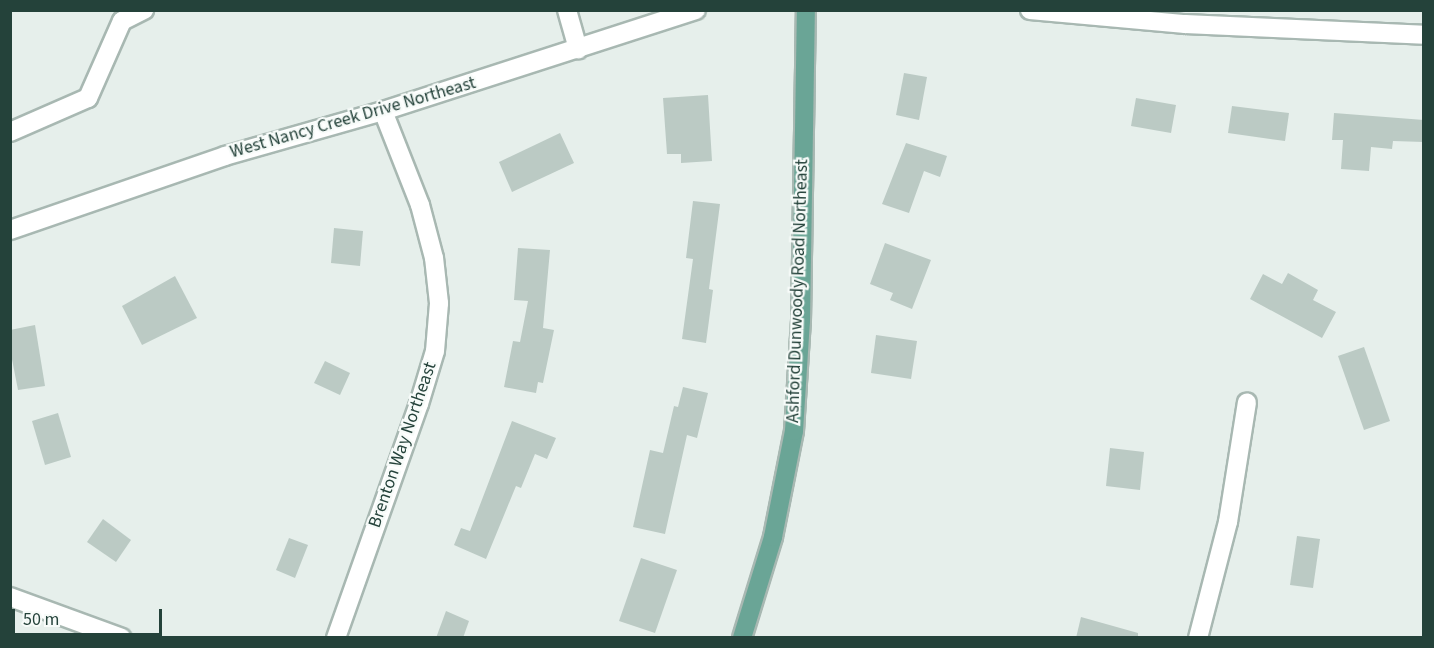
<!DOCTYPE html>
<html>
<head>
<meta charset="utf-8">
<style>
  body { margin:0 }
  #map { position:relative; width:1434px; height:648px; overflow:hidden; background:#e6efeb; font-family:"Source Sans 3",sans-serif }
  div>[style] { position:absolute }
  .building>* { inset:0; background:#bbcac4 }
  .roads { filter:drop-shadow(2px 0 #a8b8b2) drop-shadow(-2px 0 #a8b8b2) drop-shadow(0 2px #a8b8b2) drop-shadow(0 -2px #a8b8b2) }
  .minor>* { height:18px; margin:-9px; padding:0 9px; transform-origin:9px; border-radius:9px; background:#fff }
  .major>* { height:18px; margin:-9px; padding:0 9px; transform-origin:9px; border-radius:9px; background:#6aa596 }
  span { translate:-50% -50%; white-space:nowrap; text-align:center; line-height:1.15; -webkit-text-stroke:4.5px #f7fbf9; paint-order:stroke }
  .street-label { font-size:18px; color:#24423a }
  .frame { position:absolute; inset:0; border:12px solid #24423a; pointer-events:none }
  .scale { position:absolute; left:12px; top:609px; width:150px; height:27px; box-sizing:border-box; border:3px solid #24423a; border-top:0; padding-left:8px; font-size:18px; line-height:21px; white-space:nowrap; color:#24423a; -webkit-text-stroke:4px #f7fbf9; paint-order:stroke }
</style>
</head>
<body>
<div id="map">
  <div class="building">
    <i style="clip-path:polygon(904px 73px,927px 77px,919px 120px,896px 115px)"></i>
    <i style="clip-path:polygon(708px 95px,712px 161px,681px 163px,681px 154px,667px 154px,663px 98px)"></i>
    <i style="clip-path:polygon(1136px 98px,1176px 105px,1171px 133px,1131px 126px)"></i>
    <i style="clip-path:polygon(1232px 106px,1289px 113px,1285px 141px,1228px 133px)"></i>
    <i style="clip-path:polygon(1334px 113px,1424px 120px,1424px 142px,1393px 141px,1392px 149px,1371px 147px,1369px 171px,1341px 169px,1343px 140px,1332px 140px)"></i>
    <i style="clip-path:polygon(560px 133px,574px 163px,512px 192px,499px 162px)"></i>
    <i style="clip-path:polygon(906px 143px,947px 156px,940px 177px,924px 171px,909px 213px,882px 204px)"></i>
    <i style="clip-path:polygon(693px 201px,720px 204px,709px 289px,713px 290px,706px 343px,682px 339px,693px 259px,686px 258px)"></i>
    <i style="clip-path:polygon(334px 228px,363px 231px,360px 266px,331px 263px)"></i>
    <i style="clip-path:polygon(885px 243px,931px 260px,912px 309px,890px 300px,893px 293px,870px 284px)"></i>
    <i style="clip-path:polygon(518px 248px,550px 250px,543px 328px,554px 330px,543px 383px,538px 382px,536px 393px,504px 387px,513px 341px,520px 342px,528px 301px,514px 300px)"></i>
    <i style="clip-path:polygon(1288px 273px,1318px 290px,1313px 300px,1336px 312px,1322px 338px,1250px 299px,1263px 274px,1282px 284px)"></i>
    <i style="clip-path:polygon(175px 276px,197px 318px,142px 345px,122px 306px)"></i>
    <i style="clip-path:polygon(35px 325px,45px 386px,18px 390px,10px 349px,10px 330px)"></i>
    <i style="clip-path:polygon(876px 335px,917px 341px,911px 379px,871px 373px)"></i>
    <i style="clip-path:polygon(1364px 347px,1390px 421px,1364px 430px,1338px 356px)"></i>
    <i style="clip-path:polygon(325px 361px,350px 373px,340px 395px,314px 383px)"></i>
    <i style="clip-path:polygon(683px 387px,708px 393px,697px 438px,687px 435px,665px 534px,633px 527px,650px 450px,663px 453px,674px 406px,678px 407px)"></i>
    <i style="clip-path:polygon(58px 413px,71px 457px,45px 465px,32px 421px)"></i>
    <i style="clip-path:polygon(512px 421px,556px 438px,547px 459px,535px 454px,521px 488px,516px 486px,486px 559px,454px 545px,461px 528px,470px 531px)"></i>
    <i style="clip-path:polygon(1110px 448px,1144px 452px,1140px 490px,1106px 486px)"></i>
    <i style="clip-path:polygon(103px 519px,131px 540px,116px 562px,87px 542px)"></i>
    <i style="clip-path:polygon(1297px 536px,1320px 539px,1313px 588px,1290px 585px)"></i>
    <i style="clip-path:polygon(289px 538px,308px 545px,295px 578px,276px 570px)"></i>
    <i style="clip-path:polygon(641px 558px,677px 570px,655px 633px,619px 621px)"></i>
    <i style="clip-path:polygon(446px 611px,469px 621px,463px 638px,436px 638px)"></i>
    <i style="clip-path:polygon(1081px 617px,1138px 633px,1138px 638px,1076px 638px)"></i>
  </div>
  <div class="roads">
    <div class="minor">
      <i style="left:567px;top:10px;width:41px;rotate:74.2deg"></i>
      <i style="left:1030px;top:10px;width:156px;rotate:5.2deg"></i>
      <i style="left:1185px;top:24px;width:239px;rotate:2.6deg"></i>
      <i style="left:10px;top:132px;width:85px;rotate:-23.6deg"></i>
      <i style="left:88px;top:98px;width:84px;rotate:-66.2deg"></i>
      <i style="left:122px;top:21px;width:25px;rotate:-27deg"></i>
      <i style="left:10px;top:230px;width:227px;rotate:-19deg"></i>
      <i style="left:225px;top:156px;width:164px;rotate:-15.9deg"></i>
      <i style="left:383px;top:111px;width:329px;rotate:-17.9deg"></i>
      <i style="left:10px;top:597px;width:119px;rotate:20.1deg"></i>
      <i style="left:336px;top:638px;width:248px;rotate:-70.5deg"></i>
      <i style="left:419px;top:404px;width:55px;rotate:-73.2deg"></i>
      <i style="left:435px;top:351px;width:48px;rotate:-85.2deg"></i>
      <i style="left:439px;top:303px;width:45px;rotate:-96.3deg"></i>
      <i style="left:434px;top:258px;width:55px;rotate:-104.8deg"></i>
      <i style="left:420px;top:205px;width:101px;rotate:-111.5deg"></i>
      <i style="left:1198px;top:638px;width:120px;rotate:-75.5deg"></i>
      <i style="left:1228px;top:522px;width:121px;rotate:-81deg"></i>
    </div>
    <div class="major">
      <i style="left:742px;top:638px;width:106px;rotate:-72.9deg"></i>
      <i style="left:773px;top:537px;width:108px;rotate:-78.8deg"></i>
      <i style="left:794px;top:431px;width:110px;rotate:-86.4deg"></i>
      <i style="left:801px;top:321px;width:311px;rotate:-89.1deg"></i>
    </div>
  </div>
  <div class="street-label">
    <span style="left:353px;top:118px;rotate:-16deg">West Nancy Creek Drive Northeast</span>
    <span style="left:798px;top:291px;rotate:-88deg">Ashford Dunwoody Road Northeast</span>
    <span style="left:403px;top:445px;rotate:-71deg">Brenton Way Northeast</span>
  </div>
  <div class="frame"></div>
  <div class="scale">50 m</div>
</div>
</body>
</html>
